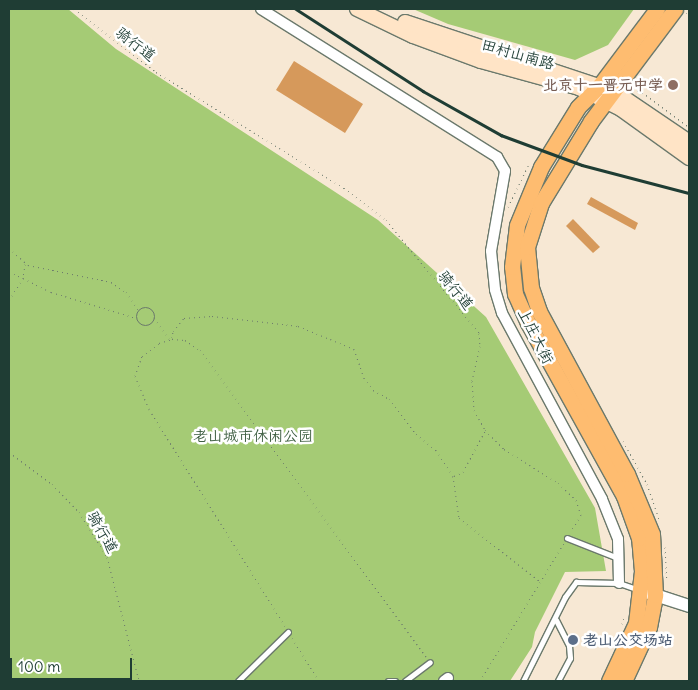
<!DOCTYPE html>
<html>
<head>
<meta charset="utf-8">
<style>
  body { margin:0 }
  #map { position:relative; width:698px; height:690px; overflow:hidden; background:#f7e8d4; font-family:Delius,"LXGW WenKai TC",sans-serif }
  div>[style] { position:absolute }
  .green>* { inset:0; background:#a5cb75 }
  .building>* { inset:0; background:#d6995b }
  .path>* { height:1px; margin-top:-0.5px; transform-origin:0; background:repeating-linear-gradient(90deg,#6b796c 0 1px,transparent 0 5px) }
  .path>.ring { margin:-0.5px; padding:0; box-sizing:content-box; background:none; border:1px solid #6b796c; border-radius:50% }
  .roads { filter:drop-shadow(1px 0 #6b796c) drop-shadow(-1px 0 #6b796c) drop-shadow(0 1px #6b796c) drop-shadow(0 -1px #6b796c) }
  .service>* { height:5px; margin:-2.5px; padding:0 2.5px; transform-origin:2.5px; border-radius:2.5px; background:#fff }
  .minor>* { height:10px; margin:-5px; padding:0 5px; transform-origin:5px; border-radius:5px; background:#fff }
  .tertiary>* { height:12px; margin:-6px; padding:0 6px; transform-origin:6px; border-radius:6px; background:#fff }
  .secondary>* { height:14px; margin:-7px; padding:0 7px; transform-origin:7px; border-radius:7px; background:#ffe4c6 }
  .primary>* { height:15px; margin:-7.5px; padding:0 7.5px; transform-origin:7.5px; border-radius:7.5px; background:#febc70 }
  .rail>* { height:2.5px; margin:-1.25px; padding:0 1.25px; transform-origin:1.25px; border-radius:1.25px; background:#1f3d34 }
  .dots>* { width:14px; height:14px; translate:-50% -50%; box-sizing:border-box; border:2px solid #fff; border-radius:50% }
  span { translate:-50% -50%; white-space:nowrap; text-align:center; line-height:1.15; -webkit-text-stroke:5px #fff; paint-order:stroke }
  .street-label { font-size:15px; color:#1f3d34 }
  .education-label { font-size:15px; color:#785e54; font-weight:700 }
  .right { translate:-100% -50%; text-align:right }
  .park-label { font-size:15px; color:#406044 }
  .service-label { font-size:15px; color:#4e5e75; font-weight:700 }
  .left { translate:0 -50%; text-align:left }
  .frame { position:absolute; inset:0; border:10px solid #1f3d34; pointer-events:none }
  .scale { position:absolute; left:10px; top:658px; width:122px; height:22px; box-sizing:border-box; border:2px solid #1f3d34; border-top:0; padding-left:6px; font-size:15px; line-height:18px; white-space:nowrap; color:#1f3d34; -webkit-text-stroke:4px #fff; paint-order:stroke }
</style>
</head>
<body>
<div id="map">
  <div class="green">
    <i style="clip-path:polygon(9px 9px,68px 9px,116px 49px,378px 220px,486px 317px,595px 508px,606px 571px,565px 572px,535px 632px,532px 647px,510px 681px,9px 681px)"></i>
    <i style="clip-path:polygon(413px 9px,634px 9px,608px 45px,575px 60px,448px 24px)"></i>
  </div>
  <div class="building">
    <i style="clip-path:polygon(294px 61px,363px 104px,345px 133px,276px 90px)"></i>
    <i style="clip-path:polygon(591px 197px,638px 223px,635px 230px,587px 204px)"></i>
    <i style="clip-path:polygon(573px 219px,600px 247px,593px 253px,566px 226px)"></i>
  </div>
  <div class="path">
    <i style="left:74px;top:9px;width:103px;rotate:37.5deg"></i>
    <i style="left:156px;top:72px;width:221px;rotate:31.7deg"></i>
    <i style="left:344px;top:188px;width:53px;rotate:37.3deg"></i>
    <i style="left:386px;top:220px;width:146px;rotate:50.5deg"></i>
    <i style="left:479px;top:333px;width:13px;rotate:86deg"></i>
    <i style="left:480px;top:346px;width:36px;rotate:103deg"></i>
    <i style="left:472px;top:381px;width:29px;rotate:86deg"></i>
    <i style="left:474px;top:410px;width:23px;rotate:61deg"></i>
    <i style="left:485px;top:430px;width:27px;rotate:45deg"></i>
    <i style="left:504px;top:449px;width:64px;rotate:32.2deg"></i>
    <i style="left:558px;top:483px;width:25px;rotate:43deg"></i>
    <i style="left:576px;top:500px;width:16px;rotate:72deg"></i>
    <i style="left:581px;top:515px;width:19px;rotate:122deg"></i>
    <i style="left:686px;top:13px;width:4px;rotate:-45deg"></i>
    <i style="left:632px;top:89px;width:10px;rotate:17deg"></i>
    <i style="left:642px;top:92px;width:59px;rotate:36.7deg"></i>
    <i style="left:508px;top:207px;width:48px;rotate:-64deg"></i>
    <i style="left:9px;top:248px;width:25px;rotate:42deg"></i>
    <i style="left:28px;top:265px;width:85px;rotate:11.6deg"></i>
    <i style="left:111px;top:282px;width:18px;rotate:34deg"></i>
    <i style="left:126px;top:292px;width:21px;rotate:55deg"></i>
    <i style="left:25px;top:264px;width:14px;rotate:98deg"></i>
    <i style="left:23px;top:278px;width:31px;rotate:27deg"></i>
    <i style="left:51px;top:292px;width:89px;rotate:17deg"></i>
    <i style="left:9px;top:272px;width:15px;rotate:23deg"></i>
    <i style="left:23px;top:278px;width:26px;rotate:122deg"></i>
    <i class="ring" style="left:136px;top:307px;width:17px;height:17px"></i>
    <i style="left:154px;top:318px;width:26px;rotate:54deg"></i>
    <i style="left:172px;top:338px;width:7px;rotate:-82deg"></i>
    <i style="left:173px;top:331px;width:17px;rotate:-50deg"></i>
    <i style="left:184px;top:318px;width:28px;rotate:-4deg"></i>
    <i style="left:212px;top:316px;width:87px;rotate:6.6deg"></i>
    <i style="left:298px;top:326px;width:61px;rotate:22.3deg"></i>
    <i style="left:354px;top:349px;width:31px;rotate:71deg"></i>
    <i style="left:364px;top:378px;width:15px;rotate:53deg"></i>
    <i style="left:373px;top:390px;width:18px;rotate:29deg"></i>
    <i style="left:389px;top:399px;width:44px;rotate:52.4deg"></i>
    <i style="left:416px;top:434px;width:26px;rotate:39deg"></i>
    <i style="left:436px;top:450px;width:31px;rotate:57deg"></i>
    <i style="left:453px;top:476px;width:42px;rotate:81.9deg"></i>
    <i style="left:459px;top:518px;width:104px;rotate:38deg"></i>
    <i style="left:623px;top:441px;width:49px;rotate:60.8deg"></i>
    <i style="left:647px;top:484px;width:37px;rotate:71deg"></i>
    <i style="left:9px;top:452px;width:54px;rotate:36.7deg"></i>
    <i style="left:52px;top:484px;width:39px;rotate:46deg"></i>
    <i style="left:79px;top:512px;width:53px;rotate:58.1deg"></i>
    <i style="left:107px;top:557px;width:128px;rotate:75.5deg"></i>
    <i style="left:454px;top:476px;width:10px;rotate:-24deg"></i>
    <i style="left:463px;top:472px;width:47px;rotate:-61.8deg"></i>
    <i style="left:665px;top:547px;width:34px;rotate:87deg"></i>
    <i style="left:622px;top:624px;width:8px;rotate:-76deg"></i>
    <i style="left:285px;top:626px;width:256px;rotate:-122.1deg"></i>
    <i style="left:149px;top:409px;width:36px;rotate:-113deg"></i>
    <i style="left:135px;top:376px;width:21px;rotate:-71deg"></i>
    <i style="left:142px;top:356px;width:21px;rotate:-37deg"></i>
    <i style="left:159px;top:343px;width:14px;rotate:-17deg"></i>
    <i style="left:172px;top:339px;width:13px;rotate:4deg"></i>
    <i style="left:185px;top:340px;width:18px;rotate:34deg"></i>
    <i style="left:200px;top:350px;width:381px;rotate:53.6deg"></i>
    <i style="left:292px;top:638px;width:51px;rotate:57.9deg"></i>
    <i style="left:480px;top:681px;width:162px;rotate:-58.7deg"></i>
  </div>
  <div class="roads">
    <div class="service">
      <i style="left:567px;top:538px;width:55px;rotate:21.4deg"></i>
      <i style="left:556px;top:620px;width:29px;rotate:63deg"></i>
      <i style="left:569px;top:646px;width:12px;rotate:85deg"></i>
      <i style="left:570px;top:658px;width:26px;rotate:118deg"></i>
      <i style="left:238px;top:681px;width:70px;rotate:-44.4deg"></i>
      <i style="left:388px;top:681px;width:7px"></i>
      <i style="left:405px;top:681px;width:31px;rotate:-37deg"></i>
      <i style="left:523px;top:681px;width:94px;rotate:-63.4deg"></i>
      <i style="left:565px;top:597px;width:19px;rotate:-54deg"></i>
      <i style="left:576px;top:582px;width:43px;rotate:1.3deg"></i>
      <i style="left:619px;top:583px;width:21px;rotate:19deg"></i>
    </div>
    <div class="minor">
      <i style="left:261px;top:9px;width:279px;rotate:32.1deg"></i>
      <i style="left:497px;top:157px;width:16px;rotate:60deg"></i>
      <i style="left:505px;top:171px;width:81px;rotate:99.9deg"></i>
      <i style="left:491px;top:251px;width:39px;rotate:84deg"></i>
      <i style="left:495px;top:290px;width:24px;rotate:73deg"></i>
      <i style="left:502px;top:313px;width:211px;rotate:61.7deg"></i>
      <i style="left:602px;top:499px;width:43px;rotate:68.2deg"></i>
      <i style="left:618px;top:539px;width:44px;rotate:88.7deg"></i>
      <i style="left:444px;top:681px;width:5px;rotate:-37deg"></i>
    </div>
    <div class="tertiary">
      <i style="left:646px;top:592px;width:45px;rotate:18deg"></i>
    </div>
    <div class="secondary">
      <i style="left:357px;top:9px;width:62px;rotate:25.7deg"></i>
      <i style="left:413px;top:36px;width:72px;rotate:20.2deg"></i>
      <i style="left:481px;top:61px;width:102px;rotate:15.4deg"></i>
      <i style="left:579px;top:88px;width:47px;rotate:26.6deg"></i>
      <i style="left:621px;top:109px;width:84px;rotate:35.8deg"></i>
      <i style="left:405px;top:22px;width:220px;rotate:18.3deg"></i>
      <i style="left:614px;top:91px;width:91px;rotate:34.2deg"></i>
    </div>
    <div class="primary">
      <i style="left:609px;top:681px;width:64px;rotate:-65deg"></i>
      <i style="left:636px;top:623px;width:52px;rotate:-83.4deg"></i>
      <i style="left:642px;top:571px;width:33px;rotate:-95deg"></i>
      <i style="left:639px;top:538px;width:45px;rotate:-109.7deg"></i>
      <i style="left:624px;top:496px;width:198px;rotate:-119deg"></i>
      <i style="left:528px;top:323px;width:32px;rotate:-114deg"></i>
      <i style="left:515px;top:294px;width:27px;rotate:-96deg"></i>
      <i style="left:512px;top:267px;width:42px;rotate:-83.2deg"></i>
      <i style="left:517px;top:225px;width:63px;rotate:-67.5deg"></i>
      <i style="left:541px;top:167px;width:70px;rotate:-58.3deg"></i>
      <i style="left:578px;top:107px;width:31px;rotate:-45deg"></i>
      <i style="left:600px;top:85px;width:95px;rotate:-53.1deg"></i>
      <i style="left:624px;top:681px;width:60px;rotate:-65.2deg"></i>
      <i style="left:649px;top:627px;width:33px;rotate:-79deg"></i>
      <i style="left:655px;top:595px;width:61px;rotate:-92.8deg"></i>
      <i style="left:652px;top:534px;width:65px;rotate:-112.6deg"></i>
      <i style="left:627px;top:474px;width:185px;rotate:-118.4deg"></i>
      <i style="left:539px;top:311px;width:24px;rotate:-109deg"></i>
      <i style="left:531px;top:288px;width:41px;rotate:-95.6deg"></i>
      <i style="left:527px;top:247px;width:46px;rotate:-72.3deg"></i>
      <i style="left:541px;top:203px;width:96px;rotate:-58.6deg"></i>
      <i style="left:591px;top:121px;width:140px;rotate:-53.1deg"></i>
    </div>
  </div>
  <div class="rail">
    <i style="left:296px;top:9px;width:151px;rotate:32.8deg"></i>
    <i style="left:423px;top:91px;width:90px;rotate:29.4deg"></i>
    <i style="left:501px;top:135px;width:86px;rotate:20.3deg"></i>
    <i style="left:582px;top:165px;width:111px;rotate:14.7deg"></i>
  </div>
  <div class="dots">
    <i style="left:673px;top:85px;background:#8d6e63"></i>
    <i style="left:573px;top:640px;background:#5c6f8a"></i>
  </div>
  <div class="street-label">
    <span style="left:136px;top:44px;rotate:37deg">骑行道</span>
    <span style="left:518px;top:54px;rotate:16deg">田村山南路</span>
    <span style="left:456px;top:290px;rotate:50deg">骑行道</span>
    <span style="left:536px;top:336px;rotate:63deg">上庄大街</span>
    <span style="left:103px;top:532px;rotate:60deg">骑行道</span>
  </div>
  <div class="education-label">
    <span class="right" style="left:663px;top:85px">北京十一晋元中学</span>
  </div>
  <div class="park-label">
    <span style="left:253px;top:436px">老山城市休闲公园</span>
  </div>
  <div class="service-label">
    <span class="left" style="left:583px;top:640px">老山公交场站</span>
  </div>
  <div class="frame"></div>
  <div class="scale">100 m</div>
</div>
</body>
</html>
